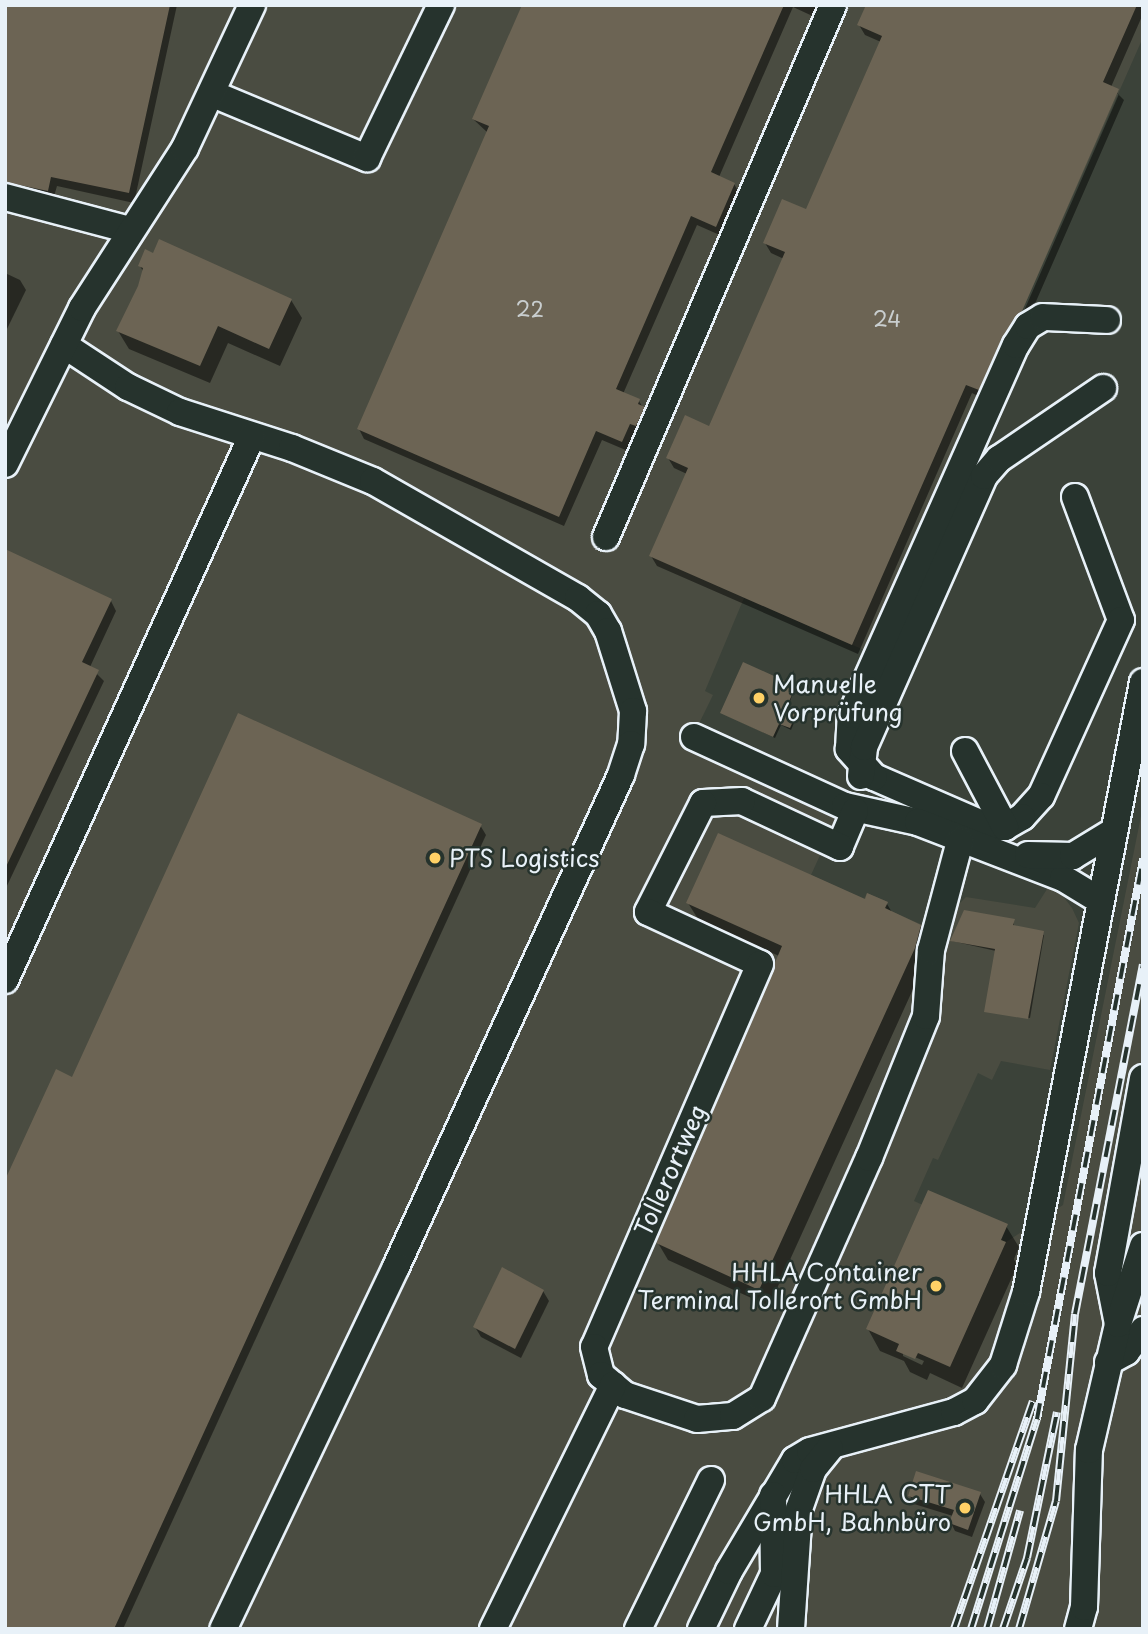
<!DOCTYPE html>
<html>
<head>
<meta charset="utf-8">
<style>
  body { margin:0 }
  #map { position:relative; width:1148px; height:1634px; overflow:hidden; background:#3b4239; font-family:"Playpen Sans",sans-serif }
  div>[style] { position:absolute }
  .built>* { inset:0; background:#4a4c41 }
  .shadow>* { inset:0; background:#0007 }
  .building>* { inset:0; background:#6c6454 }
  .roads { filter:drop-shadow(2px 0 #e8f1f8) drop-shadow(-2px 0 #e8f1f8) drop-shadow(0 2px #e8f1f8) drop-shadow(0 -2px #e8f1f8) }
  .minor>* { height:26px; margin:-13px; padding:0 13px; transform-origin:13px; border-radius:13px; background:#26332d }
  .rail>* { height:8px; margin-top:-4px; transform-origin:0; background:repeating-linear-gradient(90deg,#26332d 0 16px,#e8f1f8 0 32px); box-sizing:border-box; border-block:2px solid #e8f1f8 }
  .dots>* { width:19px; height:19px; translate:-50% -50%; box-sizing:border-box; border:4px solid #26332d; border-radius:50% }
  span { translate:-50% -50%; white-space:nowrap; text-align:center; line-height:1.15; -webkit-text-stroke:5px #26332d; paint-order:stroke }
  .number-label { font-size:21px; color:#c9cecf }
  .number-label span { -webkit-text-stroke-width:0 }
  .poi-label { font-size:24px; color:#e8f1f8 }
  .left { translate:0 -50%; text-align:left }
  .right { translate:-100% -50%; text-align:right }
  .street-label { font-size:24px; color:#e8f1f8 }
  .frame { position:absolute; inset:0; border:7px solid #e8f1f8; pointer-events:none }
</style>
</head>
<body>
<div id="map">
  <div class="built">
    <i style="clip-path:polygon(5px 5px,1143px 5px,1141px 42px,871px 653px,744px 598px,705px 691px,713px 695px,686px 750px,837px 818px,811px 875px,864px 899px,867px 893px,888px 902px,886px 909px,925px 926px,918px 944px,942px 955px,958px 905px,966px 897px,1035px 908px,1049px 886px,1056px 887px,1072px 908px,1079px 923px,1050px 1070px,1001px 1061px,992px 1080px,978px 1073px,938px 1160px,933px 1158px,914px 1201px,1006px 1242px,1063px 1205px,1143px 806px,1143px 1629px,5px 1629px)"></i>
  </div>
  <div class="shadow">
    <i style="clip-path:polygon(5px 5px,177px 5px,134px 203px,57px 186px,53px 200px,5px 190px)"></i>
    <i style="clip-path:polygon(524px 5px,826px 5px,819px 19px,793px 7px,719px 177px,734px 184px,740px 194px,722px 236px,697px 225px,623px 394px,639px 401px,649px 418px,628px 451px,602px 440px,564px 526px,364px 439px,359px 429px,488px 133px,473px 119px)"></i>
    <i style="clip-path:polygon(evenodd,868px 5px,1143px 5px,1143px 14px,1111px 87px,1124px 100px,1027px 322px,984px 399px,972px 393px,858px 654px,657px 566px,651px 556px,687px 474px,674px 468px,668px 458px,710px 428px,784px 259px,771px 253px,765px 243px,807px 211px,881px 42px,865px 35px,859px 25px,868px 5px,1115px 94px,1119px 94px,1020px 320px,1017px 318px,1115px 94px)"></i>
    <i style="clip-path:polygon(140px 266px,291px 300px,302px 318px,280px 366px,228px 343px,210px 383px,129px 349px,118px 331px,139px 287px,144px 273px)"></i>
    <i style="clip-path:polygon(5px 273px,20px 280px,26px 290px,5px 333px)"></i>
    <i style="clip-path:polygon(5px 551px,111px 601px,116px 611px,90px 667px,104px 681px,5px 890px)"></i>
    <i style="clip-path:polygon(795px 687px,787px 710px,797px 716px,791px 730px,781px 725px,775px 738px,722px 713px)"></i>
    <i style="clip-path:polygon(480px 825px,486px 835px,123px 1629px,5px 1629px,73px 1079px)"></i>
    <i style="clip-path:polygon(866px 901px,887px 904px,893px 914px,920px 926px,930px 943px,924px 965px,769px 1306px,668px 1260px,658px 1243px,779px 956px,698px 919px,688px 903px)"></i>
    <i style="clip-path:polygon(1013px 920px,1014px 927px,1044px 935px,1030px 1018px,986px 1010px,996px 951px,952px 941px)"></i>
    <i style="clip-path:polygon(evenodd,1006px 1226px,1019px 1247px,1014px 1259px,1017px 1266px,962px 1388px,930px 1373px,927px 1380px,910px 1372px,904px 1361px,880px 1351px,868px 1329px,1006px 1226px,903px 1352px,924px 1361px,922px 1365px,903px 1356px,903px 1352px)"></i>
    <i style="clip-path:polygon(543px 1291px,549px 1301px,521px 1358px,481px 1337px,475px 1327px)"></i>
    <i style="clip-path:polygon(980px 1494px,985px 1502px,972px 1537px,955px 1531px,951px 1523px,953px 1516px,914px 1504px,910px 1496px)"></i>
  </div>
  <div class="building">
    <i style="clip-path:polygon(5px 5px,170px 5px,129px 193px,51px 177px,48px 191px,5px 182px)"></i>
    <i style="clip-path:polygon(522px 5px,784px 5px,711px 172px,735px 183px,716px 227px,691px 216px,616px 389px,640px 399px,638px 404px,645px 407px,636px 426px,630px 424px,622px 442px,596px 431px,559px 517px,357px 429px,489px 126px,472px 119px)"></i>
    <i style="clip-path:polygon(866px 5px,1137px 5px,1103px 82px,1119px 89px,1022px 311px,1003px 337px,979px 390px,966px 385px,852px 645px,649px 556px,688px 468px,666px 458px,685px 415px,709px 426px,785px 252px,763px 243px,782px 199px,806px 209px,882px 36px,857px 25px)"></i>
    <i style="clip-path:polygon(159px 239px,292px 299px,269px 349px,218px 326px,200px 366px,116px 331px,138px 286px,143px 268px,138px 266px,145px 249px,153px 253px)"></i>
    <i style="clip-path:polygon(5px 549px,112px 599px,82px 662px,99px 670px,5px 869px)"></i>
    <i style="clip-path:polygon(743px 662px,796px 686px,786px 708px,797px 712px,790px 728px,779px 724px,773px 737px,720px 713px)"></i>
    <i style="clip-path:polygon(238px 713px,482px 824px,114px 1629px,5px 1629px,5px 1180px,56px 1069px,72px 1077px)"></i>
    <i style="clip-path:polygon(718px 833px,865px 899px,867px 893px,888px 902px,885px 908px,921px 925px,915px 948px,759px 1290px,656px 1243px,782px 946px,686px 903px)"></i>
    <i style="clip-path:polygon(964px 910px,1015px 919px,1013px 925px,1044px 931px,1028px 1019px,984px 1012px,995px 949px,950px 941px)"></i>
    <i style="clip-path:polygon(928px 1190px,1008px 1224px,1001px 1240px,1006px 1242px,950px 1367px,918px 1353px,915px 1359px,896px 1351px,899px 1344px,866px 1329px)"></i>
    <i style="clip-path:polygon(502px 1267px,544px 1290px,515px 1349px,473px 1327px)"></i>
    <i style="clip-path:polygon(916px 1471px,981px 1492px,968px 1530px,949px 1523px,954px 1510px,908px 1496px)"></i>
  </div>
  <div class="roads">
    <div class="minor">
      <i style="left:213px;top:94px;width:167px;rotate:22.6deg"></i>
      <i style="left:367px;top:158px;width:170px;rotate:-64.2deg"></i>
      <i style="left:5px;top:197px;width:129px;rotate:14.8deg"></i>
      <i style="left:64px;top:345px;width:77px;rotate:33.3deg"></i>
      <i style="left:128px;top:387px;width:58px;rotate:25.7deg"></i>
      <i style="left:180px;top:412px;width:118px;rotate:17.8deg"></i>
      <i style="left:292px;top:448px;width:87px;rotate:22.2deg"></i>
      <i style="left:373px;top:481px;width:236px;rotate:29.7deg"></i>
      <i style="left:578px;top:598px;width:26px;rotate:39deg"></i>
      <i style="left:598px;top:614px;width:20px;rotate:60deg"></i>
      <i style="left:608px;top:631px;width:84px;rotate:72.6deg"></i>
      <i style="left:633px;top:711px;width:33px;rotate:93deg"></i>
      <i style="left:631px;top:744px;width:33px;rotate:108deg"></i>
      <i style="left:621px;top:775px;width:541px;rotate:114.58deg"></i>
      <i style="left:396px;top:1267px;width:401px;rotate:115.5deg"></i>
      <i style="left:5px;top:464px;width:174px;rotate:-63.7deg"></i>
      <i style="left:82px;top:308px;width:190px;rotate:-57.2deg"></i>
      <i style="left:185px;top:148px;width:158px;rotate:-64.9deg"></i>
      <i style="left:1075px;top:497px;width:131px;rotate:69.5deg"></i>
      <i style="left:1121px;top:620px;width:193px;rotate:114.4deg"></i>
      <i style="left:1041px;top:796px;width:28px;rotate:132deg"></i>
      <i style="left:1022px;top:817px;width:20px;rotate:150deg"></i>
      <i style="left:1005px;top:827px;width:16px;rotate:180deg"></i>
      <i style="left:989px;top:827px;width:125px;rotate:-156.5deg"></i>
      <i style="left:874px;top:777px;width:38px;rotate:-132deg"></i>
      <i style="left:849px;top:749px;width:34px;rotate:-87deg"></i>
      <i style="left:851px;top:715px;width:405px;rotate:-66deg"></i>
      <i style="left:1016px;top:345px;width:22px;rotate:-58deg"></i>
      <i style="left:1028px;top:326px;width:17px;rotate:-31deg"></i>
      <i style="left:1043px;top:317px;width:64px;rotate:2.7deg"></i>
      <i style="left:606px;top:537px;width:578px;rotate:-66.89deg"></i>
      <i style="left:694px;top:737px;width:166px;rotate:24.6deg"></i>
      <i style="left:845px;top:806px;width:75px;rotate:12.4deg"></i>
      <i style="left:918px;top:822px;width:155px;rotate:21.1deg"></i>
      <i style="left:1063px;top:878px;width:44px;rotate:31.2deg"></i>
      <i style="left:965px;top:751px;width:86px;rotate:62.2deg"></i>
      <i style="left:861px;top:776px;width:29px;rotate:-84deg"></i>
      <i style="left:864px;top:747px;width:296px;rotate:-66.1deg"></i>
      <i style="left:984px;top:476px;width:23px;rotate:-49deg"></i>
      <i style="left:999px;top:459px;width:126px;rotate:-34.3deg"></i>
      <i style="left:855px;top:811px;width:39px;rotate:113deg"></i>
      <i style="left:840px;top:847px;width:108px;rotate:-154.9deg"></i>
      <i style="left:742px;top:801px;width:39px;rotate:177deg"></i>
      <i style="left:703px;top:803px;width:122px;rotate:116.8deg"></i>
      <i style="left:648px;top:912px;width:123px;rotate:24.9deg"></i>
      <i style="left:760px;top:964px;width:417px;rotate:113.4deg"></i>
      <i style="left:594px;top:1347px;width:29px;rotate:76deg"></i>
      <i style="left:601px;top:1375px;width:31px;rotate:40deg"></i>
      <i style="left:625px;top:1395px;width:76px;rotate:18.4deg"></i>
      <i style="left:697px;top:1419px;width:36px;rotate:-5deg"></i>
      <i style="left:733px;top:1416px;width:34px;rotate:-32deg"></i>
      <i style="left:762px;top:1398px;width:263px;rotate:-66deg"></i>
      <i style="left:869px;top:1158px;width:153px;rotate:-68.1deg"></i>
      <i style="left:926px;top:1016px;width:66px;rotate:-85.7deg"></i>
      <i style="left:931px;top:950px;width:113px;rotate:-75.1deg"></i>
      <i style="left:1028px;top:855px;width:45px;rotate:1.3deg"></i>
      <i style="left:1073px;top:856px;width:48px;rotate:-31.4deg"></i>
      <i style="left:5px;top:980px;width:597px;rotate:-65.58deg"></i>
      <i style="left:1118px;top:1324px;width:52px;rotate:-101.1deg"></i>
      <i style="left:1108px;top:1273px;width:198px;rotate:-79.8deg"></i>
      <i style="left:1108px;top:1362px;width:21px;rotate:-29deg"></i>
      <i style="left:1126px;top:1352px;width:28px;rotate:-52deg"></i>
      <i style="left:493px;top:1629px;width:272px;rotate:-63.8deg"></i>
      <i style="left:638px;top:1629px;width:166px;rotate:-63.9deg"></i>
      <i style="left:701px;top:1629px;width:64px;rotate:-64.2deg"></i>
      <i style="left:729px;top:1571px;width:129px;rotate:-59.3deg"></i>
      <i style="left:795px;top:1460px;width:17px;rotate:-31deg"></i>
      <i style="left:810px;top:1451px;width:149px;rotate:-15.2deg"></i>
      <i style="left:954px;top:1412px;width:24px;rotate:-28deg"></i>
      <i style="left:975px;top:1401px;width:46px;rotate:-52.1deg"></i>
      <i style="left:1003px;top:1365px;width:77px;rotate:-72.5deg"></i>
      <i style="left:1026px;top:1292px;width:621px;rotate:-79.14deg"></i>
      <i style="left:748px;top:1629px;width:61px;rotate:-64.7deg"></i>
      <i style="left:774px;top:1574px;width:79px;rotate:-90.7deg"></i>
      <i style="left:791px;top:1629px;width:120px;rotate:-86.2deg"></i>
      <i style="left:799px;top:1509px;width:42px;rotate:-70.7deg"></i>
      <i style="left:813px;top:1469px;width:27px;rotate:-51deg"></i>
      <i style="left:1078px;top:1629px;width:23px;rotate:-75deg"></i>
      <i style="left:1084px;top:1607px;width:157px;rotate:-88.2deg"></i>
      <i style="left:1089px;top:1450px;width:129px;rotate:-77deg"></i>
      <i style="left:1118px;top:1324px;width:82px;rotate:-72.2deg"></i>
    </div>
  </div>
  <div class="rail">
    <i style="left:954px;top:1629px;width:241px;rotate:-70.9deg"></i>
    <i style="left:971px;top:1629px;width:220px;rotate:-72.6deg"></i>
    <i style="left:1037px;top:1419px;width:570px;rotate:-79.28deg"></i>
    <i style="left:987px;top:1629px;width:123px;rotate:-74.4deg"></i>
    <i style="left:1003px;top:1629px;width:75px;rotate:-71.3deg"></i>
    <i style="left:1027px;top:1558px;width:149px;rotate:-78.4deg"></i>
    <i style="left:1019px;top:1629px;width:133px;rotate:-73.9deg"></i>
    <i style="left:1056px;top:1501px;width:188px;rotate:-84.2deg"></i>
    <i style="left:1075px;top:1314px;width:356px;rotate:-79deg"></i>
  </div>
  <div class="dots">
    <i style="left:759px;top:698px;background:#ffd166"></i>
    <i style="left:435px;top:858px;background:#ffd166"></i>
    <i style="left:936px;top:1286px;background:#ffd166"></i>
    <i style="left:965px;top:1508px;background:#ffd166"></i>
  </div>
  <div class="number-label">
    <span style="left:530px;top:308px">22</span>
    <span style="left:887px;top:318px">24</span>
  </div>
  <div class="poi-label">
    <span class="left" style="left:773px;top:698px">Manuelle<br>Vorprüfung</span>
    <span class="left" style="left:449px;top:858px">PTS Logistics</span>
    <span class="right" style="left:922px;top:1286px">HHLA Container<br>Terminal Tollerort GmbH</span>
    <span class="right" style="left:951px;top:1508px">HHLA CTT<br>GmbH, Bahnbüro</span>
  </div>
  <div class="street-label">
    <span style="left:670px;top:1170px;rotate:-66deg">Tollerortweg</span>
  </div>
  <div class="frame"></div>
</div>
</body>
</html>
